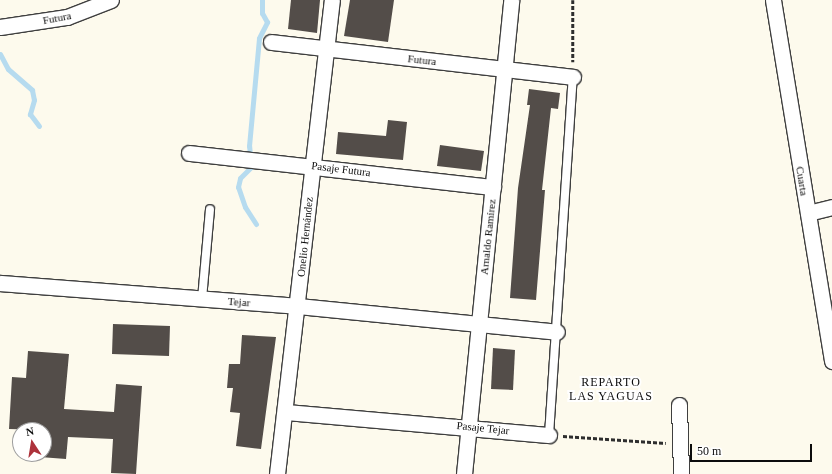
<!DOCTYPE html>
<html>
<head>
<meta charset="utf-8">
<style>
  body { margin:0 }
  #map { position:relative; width:832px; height:474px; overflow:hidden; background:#fdfaed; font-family:Georgia,serif }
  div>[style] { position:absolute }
  .stream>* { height:5px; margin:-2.5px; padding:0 2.5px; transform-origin:2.5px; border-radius:2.5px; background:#b6dbef }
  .building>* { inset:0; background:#534d49 }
  .path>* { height:2.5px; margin-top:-1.25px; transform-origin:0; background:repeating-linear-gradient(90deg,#2e2e2e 0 4px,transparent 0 6px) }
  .roads { filter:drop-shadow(1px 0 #3f3f3f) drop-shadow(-1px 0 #3f3f3f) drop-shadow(0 1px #3f3f3f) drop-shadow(0 -1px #3f3f3f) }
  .service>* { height:8px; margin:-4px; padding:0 4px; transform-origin:4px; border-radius:4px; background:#fff }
  .minor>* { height:15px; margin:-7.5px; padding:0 7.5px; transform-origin:7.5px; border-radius:7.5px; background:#fff }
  span { translate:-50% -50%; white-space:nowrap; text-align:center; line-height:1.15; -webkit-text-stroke:4px #fff; paint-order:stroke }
  .street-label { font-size:11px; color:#0c0c0c }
  .neighbourhood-label { font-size:12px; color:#0c0c0c; letter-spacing:1px }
  .north { position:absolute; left:12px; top:422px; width:40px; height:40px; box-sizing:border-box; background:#fff; border:1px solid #9e9e9e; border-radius:50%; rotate:348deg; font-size:11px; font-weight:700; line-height:16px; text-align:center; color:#0c0c0c }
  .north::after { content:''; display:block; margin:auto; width:14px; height:18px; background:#ad323b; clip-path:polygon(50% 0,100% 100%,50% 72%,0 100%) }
  .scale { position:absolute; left:690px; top:444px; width:122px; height:18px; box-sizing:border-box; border:2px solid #0c0c0c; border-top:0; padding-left:5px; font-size:12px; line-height:14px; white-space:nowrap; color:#0c0c0c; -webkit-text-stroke:3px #fff; paint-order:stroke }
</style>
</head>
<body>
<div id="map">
  <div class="stream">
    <i style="left:0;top:54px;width:17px;rotate:62deg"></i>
    <i style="left:8px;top:69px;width:32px;rotate:41deg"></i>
    <i style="left:32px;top:90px;width:10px;rotate:79deg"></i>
    <i style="left:34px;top:100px;width:15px;rotate:106deg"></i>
    <i style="left:30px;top:114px;width:15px;rotate:53deg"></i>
    <i style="left:256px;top:224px;width:20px;rotate:-123deg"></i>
    <i style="left:245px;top:207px;width:21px;rotate:-109deg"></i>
    <i style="left:238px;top:187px;width:9px;rotate:-77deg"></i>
    <i style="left:240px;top:178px;width:16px;rotate:-45deg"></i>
    <i style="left:251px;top:167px;width:21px;rotate:-95deg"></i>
    <i style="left:249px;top:146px;width:108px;rotate:-84.7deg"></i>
    <i style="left:259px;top:38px;width:18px;rotate:-63deg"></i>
    <i style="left:267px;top:22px;width:10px;rotate:-119deg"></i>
    <i style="left:262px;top:13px;width:13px;rotate:-90deg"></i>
  </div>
  <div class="building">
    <i style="clip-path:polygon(291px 0,320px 0,317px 33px,288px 29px)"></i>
    <i style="clip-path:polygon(350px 0,394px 0,388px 42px,344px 36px)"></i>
    <i style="clip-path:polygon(529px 89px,560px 93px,558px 109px,551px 108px,542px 190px,545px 190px,536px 300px,510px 298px,518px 188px,530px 105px,527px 105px)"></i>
    <i style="clip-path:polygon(388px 120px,407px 122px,403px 160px,336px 154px,338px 132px,386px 136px)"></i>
    <i style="clip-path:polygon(440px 145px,484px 151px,481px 171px,437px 166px)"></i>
    <i style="clip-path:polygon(113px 324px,170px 326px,169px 356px,112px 354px)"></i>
    <i style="clip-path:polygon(242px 335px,276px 337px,261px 449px,236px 446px,240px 413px,230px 412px,233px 388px,227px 388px,229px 364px,240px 364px)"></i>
    <i style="clip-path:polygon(493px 348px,515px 350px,513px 390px,491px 389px)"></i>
    <i style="clip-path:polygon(28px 351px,69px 354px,64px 409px,114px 412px,116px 384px,142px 386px,136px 474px,111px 473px,113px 439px,68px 437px,66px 459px,27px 456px,27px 454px,44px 454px,44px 430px,9px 429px,12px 377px,26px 378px)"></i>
  </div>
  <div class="path">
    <i style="left:573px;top:0;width:62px;rotate:90deg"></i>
    <i style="left:563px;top:436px;width:103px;rotate:3.9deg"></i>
  </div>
  <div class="roads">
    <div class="service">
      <i style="left:202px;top:299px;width:90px;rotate:-84.9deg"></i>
      <i style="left:549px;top:435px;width:359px;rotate:-86.2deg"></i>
    </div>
    <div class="minor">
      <i style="left:773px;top:0;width:366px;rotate:80.7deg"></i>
      <i style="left:0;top:27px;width:68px;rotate:-8.5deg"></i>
      <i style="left:67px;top:17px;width:47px;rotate:-21.1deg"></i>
      <i style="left:271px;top:42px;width:304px;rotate:6.6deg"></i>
      <i style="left:189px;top:153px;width:306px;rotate:6.4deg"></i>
      <i style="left:808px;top:213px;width:25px;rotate:-14deg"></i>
      <i style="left:0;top:283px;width:299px;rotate:4.4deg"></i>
      <i style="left:298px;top:306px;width:260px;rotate:5.7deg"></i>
      <i style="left:679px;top:405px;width:69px;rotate:88.3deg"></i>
      <i style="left:285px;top:412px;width:265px;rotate:5deg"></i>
      <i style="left:277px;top:474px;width:477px;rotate:-83.4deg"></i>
      <i style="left:464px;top:474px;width:476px;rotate:-84.3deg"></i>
    </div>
  </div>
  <div class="street-label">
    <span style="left:57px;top:18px;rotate:-11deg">Futura</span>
    <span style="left:422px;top:60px;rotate:6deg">Futura</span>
    <span style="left:341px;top:169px;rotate:7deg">Pasaje Futura</span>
    <span style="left:802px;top:181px;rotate:81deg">Cuarta</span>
    <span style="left:305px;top:237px;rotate:-84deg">Onelio Hernández</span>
    <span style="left:488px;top:237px;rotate:-84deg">Arnaldo Ramírez</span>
    <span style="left:239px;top:302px;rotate:4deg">Tejar</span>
    <span style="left:483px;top:428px;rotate:6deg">Pasaje Tejar</span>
  </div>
  <div class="neighbourhood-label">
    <span style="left:611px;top:390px">REPARTO<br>LAS YAGUAS</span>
  </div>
  <div class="north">N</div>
  <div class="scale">50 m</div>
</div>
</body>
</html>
